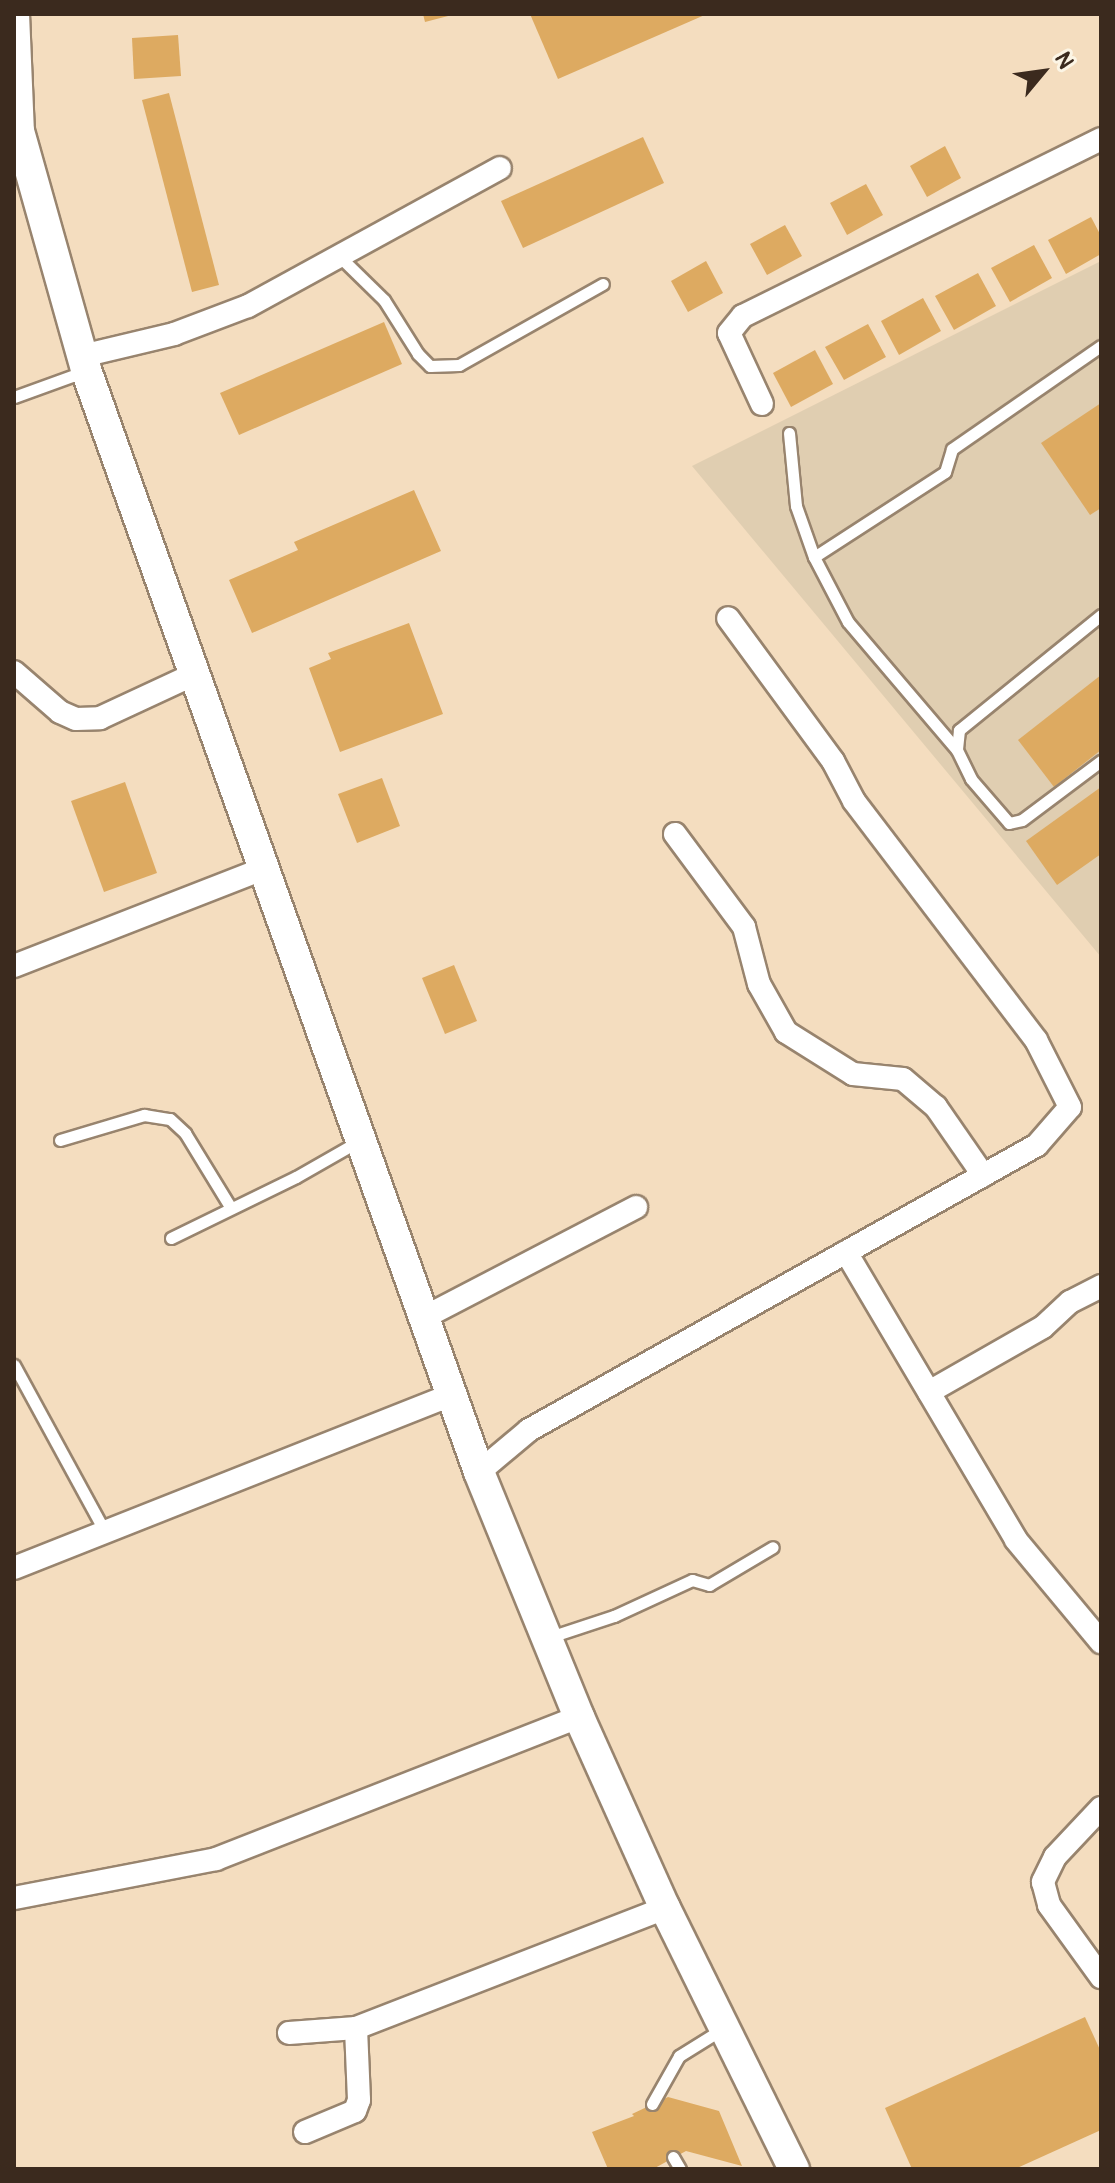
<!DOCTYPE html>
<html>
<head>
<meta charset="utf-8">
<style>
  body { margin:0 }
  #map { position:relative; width:1115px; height:2183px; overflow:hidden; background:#f4ddbf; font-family:Pangolin,sans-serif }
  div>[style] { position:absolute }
  .built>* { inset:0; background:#e0ceb1 }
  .building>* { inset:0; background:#ddaa61 }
  .roads { filter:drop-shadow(2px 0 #98846e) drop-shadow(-2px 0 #98846e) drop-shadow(0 2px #98846e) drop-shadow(0 -2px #98846e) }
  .lane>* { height:11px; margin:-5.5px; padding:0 5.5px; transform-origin:5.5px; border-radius:5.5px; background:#fff }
  .street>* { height:22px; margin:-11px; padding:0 11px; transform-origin:11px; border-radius:11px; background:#fff }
  .secondary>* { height:30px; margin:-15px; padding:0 15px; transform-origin:15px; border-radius:15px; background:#fff }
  span { translate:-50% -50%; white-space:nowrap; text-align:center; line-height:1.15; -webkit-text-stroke:8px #fcf5e5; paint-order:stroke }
  .frame { position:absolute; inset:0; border:16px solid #3b2a1e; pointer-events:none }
  .north { position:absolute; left:1003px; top:32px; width:80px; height:80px; -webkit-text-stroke:6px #fcf5e5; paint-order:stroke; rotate:61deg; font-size:22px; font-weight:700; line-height:32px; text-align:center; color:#3b2a1e }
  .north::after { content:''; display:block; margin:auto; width:28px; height:36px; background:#3b2a1e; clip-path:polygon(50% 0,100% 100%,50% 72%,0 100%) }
</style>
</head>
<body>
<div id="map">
  <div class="built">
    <i style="clip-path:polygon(1101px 261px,1101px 957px,692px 466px)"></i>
  </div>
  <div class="building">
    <i style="clip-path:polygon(423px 14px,451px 14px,452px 15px,425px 22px)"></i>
    <i style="clip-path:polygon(530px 14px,707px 14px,558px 79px)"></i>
    <i style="clip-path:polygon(178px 35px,181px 76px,134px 79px,132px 38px)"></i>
    <i style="clip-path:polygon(169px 93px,219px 285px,192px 292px,142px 100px)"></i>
    <i style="clip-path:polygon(643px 137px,664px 183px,523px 248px,501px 201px)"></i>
    <i style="clip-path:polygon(945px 146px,961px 178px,927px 197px,910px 166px)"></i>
    <i style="clip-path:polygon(866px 184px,883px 215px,847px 235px,830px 203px)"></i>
    <i style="clip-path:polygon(1091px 217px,1101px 236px,1101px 254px,1066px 274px,1048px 240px)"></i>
    <i style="clip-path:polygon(785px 225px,802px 256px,767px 275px,750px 244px)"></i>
    <i style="clip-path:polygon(1034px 245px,1052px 278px,1010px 302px,991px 268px)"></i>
    <i style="clip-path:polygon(706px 261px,723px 293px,688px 312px,671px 281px)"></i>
    <i style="clip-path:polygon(978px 273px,996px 306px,954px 330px,935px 296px)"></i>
    <i style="clip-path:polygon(923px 298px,941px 331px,899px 355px,881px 321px)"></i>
    <i style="clip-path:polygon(384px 322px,402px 364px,239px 435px,220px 393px)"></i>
    <i style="clip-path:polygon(868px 324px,886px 357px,844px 380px,825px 347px)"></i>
    <i style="clip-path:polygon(815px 350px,833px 384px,791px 407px,773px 373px)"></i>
    <i style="clip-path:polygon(1101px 403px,1101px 508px,1090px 515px,1041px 443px)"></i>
    <i style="clip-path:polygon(414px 490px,441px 551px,252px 633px,229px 580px,298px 550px,294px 542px)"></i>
    <i style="clip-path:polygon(409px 623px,443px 714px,340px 752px,309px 668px,331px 659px,328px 653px)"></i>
    <i style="clip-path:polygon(1101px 675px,1101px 750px,1054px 787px,1018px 740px)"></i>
    <i style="clip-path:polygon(382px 778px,400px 826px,357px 843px,338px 794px)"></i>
    <i style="clip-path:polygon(125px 782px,157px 873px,104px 892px,71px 801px)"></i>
    <i style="clip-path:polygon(1101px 787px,1101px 854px,1057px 885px,1026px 841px)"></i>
    <i style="clip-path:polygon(454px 965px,477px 1021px,445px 1034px,422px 978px)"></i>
    <i style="clip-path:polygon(1085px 2017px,1101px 2052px,1101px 2130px,1015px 2169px,912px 2169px,885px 2108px)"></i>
    <i style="clip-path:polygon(668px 2097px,719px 2111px,742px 2166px,686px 2151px,653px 2169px,608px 2169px,592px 2132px,634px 2116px,632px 2114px)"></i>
  </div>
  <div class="roads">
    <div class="lane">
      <i style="left:338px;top:255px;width:64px;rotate:44.4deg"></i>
      <i style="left:384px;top:300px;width:64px;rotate:57.8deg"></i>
      <i style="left:418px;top:354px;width:17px;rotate:45deg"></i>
      <i style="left:430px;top:366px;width:29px;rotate:-2deg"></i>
      <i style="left:459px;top:365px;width:165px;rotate:-29.4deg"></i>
      <i style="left:14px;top:397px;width:77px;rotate:-19.9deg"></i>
      <i style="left:789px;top:433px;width:73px;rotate:84.5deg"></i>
      <i style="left:796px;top:506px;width:54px;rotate:70.6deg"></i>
      <i style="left:814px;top:557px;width:73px;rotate:62.4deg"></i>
      <i style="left:848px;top:622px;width:168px;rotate:49.6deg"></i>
      <i style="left:814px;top:557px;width:156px;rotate:-33deg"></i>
      <i style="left:945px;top:472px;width:24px;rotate:-73deg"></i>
      <i style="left:952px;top:449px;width:181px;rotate:-34.7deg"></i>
      <i style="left:1101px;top:615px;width:183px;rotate:141deg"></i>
      <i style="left:959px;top:730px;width:20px;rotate:96deg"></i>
      <i style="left:957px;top:750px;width:32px;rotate:64deg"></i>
      <i style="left:971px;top:779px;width:58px;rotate:49.2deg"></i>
      <i style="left:1009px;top:823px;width:13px;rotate:-13deg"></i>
      <i style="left:1022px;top:820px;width:99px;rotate:-36.8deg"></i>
      <i style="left:60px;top:1140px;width:88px;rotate:-16.6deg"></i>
      <i style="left:144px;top:1115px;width:26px;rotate:9deg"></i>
      <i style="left:170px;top:1119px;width:21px;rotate:43deg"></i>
      <i style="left:185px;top:1133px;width:88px;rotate:58.5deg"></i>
      <i style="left:171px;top:1238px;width:139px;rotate:-26deg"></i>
      <i style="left:296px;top:1177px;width:73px;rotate:-29.7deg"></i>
      <i style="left:14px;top:1365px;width:188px;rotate:61.4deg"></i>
      <i style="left:547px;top:1638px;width:71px;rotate:-18.2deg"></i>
      <i style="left:614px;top:1616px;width:86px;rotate:-24.8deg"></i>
      <i style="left:692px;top:1580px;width:18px;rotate:16deg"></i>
      <i style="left:709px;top:1585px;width:74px;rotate:-30.7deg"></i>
      <i style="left:652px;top:2104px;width:55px;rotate:-60.6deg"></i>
      <i style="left:679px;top:2056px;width:53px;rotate:-31.9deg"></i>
      <i style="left:673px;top:2157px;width:14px;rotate:60deg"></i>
    </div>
    <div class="street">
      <i style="left:82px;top:356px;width:95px;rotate:-13.4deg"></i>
      <i style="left:174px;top:334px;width:79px;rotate:-20.7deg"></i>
      <i style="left:248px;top:306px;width:287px;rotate:-28.7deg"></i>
      <i style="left:762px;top:404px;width:78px;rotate:-114.9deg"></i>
      <i style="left:729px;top:333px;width:22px;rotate:-51deg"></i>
      <i style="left:743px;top:316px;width:399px;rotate:-26.3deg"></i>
      <i style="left:14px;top:672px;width:61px;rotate:41deg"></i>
      <i style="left:60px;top:712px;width:17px;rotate:24deg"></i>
      <i style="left:76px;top:719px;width:24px;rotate:-2deg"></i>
      <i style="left:100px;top:718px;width:105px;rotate:-24.9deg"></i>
      <i style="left:675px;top:834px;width:116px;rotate:53.4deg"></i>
      <i style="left:744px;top:927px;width:59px;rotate:75.3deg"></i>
      <i style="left:759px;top:984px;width:55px;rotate:60.6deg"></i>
      <i style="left:786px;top:1032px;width:79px;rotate:32.1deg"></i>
      <i style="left:853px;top:1074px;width:50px;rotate:5.7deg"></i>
      <i style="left:903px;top:1079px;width:43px;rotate:40.3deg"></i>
      <i style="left:936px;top:1107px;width:83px;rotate:55.3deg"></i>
      <i style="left:14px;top:966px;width:269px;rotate:-21.3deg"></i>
      <i style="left:846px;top:1252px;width:334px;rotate:59.4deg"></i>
      <i style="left:1016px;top:1540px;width:133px;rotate:50.2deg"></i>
      <i style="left:425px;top:1317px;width:238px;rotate:-27.5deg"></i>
      <i style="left:929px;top:1392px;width:131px;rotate:-29.7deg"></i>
      <i style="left:1043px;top:1327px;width:37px;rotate:-43deg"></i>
      <i style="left:1070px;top:1302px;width:35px;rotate:-27deg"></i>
      <i style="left:479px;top:1472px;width:65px;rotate:-40deg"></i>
      <i style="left:529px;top:1430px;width:582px;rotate:-29.29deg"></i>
      <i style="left:1037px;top:1145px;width:50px;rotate:-49deg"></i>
      <i style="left:1070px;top:1107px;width:75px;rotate:-116.9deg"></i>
      <i style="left:1036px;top:1040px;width:300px;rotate:-127.3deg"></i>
      <i style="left:854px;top:801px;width:45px;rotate:-117.7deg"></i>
      <i style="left:833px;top:761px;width:177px;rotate:-126.3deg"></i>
      <i style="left:14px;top:1568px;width:472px;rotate:-21.6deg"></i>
      <i style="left:1101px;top:1808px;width:67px;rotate:133.2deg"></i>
      <i style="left:1055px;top:1857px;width:28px;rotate:116deg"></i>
      <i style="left:1043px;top:1882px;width:24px;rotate:75deg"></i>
      <i style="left:1049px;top:1905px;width:89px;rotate:54.2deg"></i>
      <i style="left:14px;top:1898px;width:206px;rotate:-10.9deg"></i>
      <i style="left:216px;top:1859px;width:390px;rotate:-21.4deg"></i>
      <i style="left:289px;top:2033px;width:67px;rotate:-4.3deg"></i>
      <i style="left:356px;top:2028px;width:331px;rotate:-21.2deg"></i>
      <i style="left:305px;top:2132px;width:54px;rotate:-22.8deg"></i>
      <i style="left:355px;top:2111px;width:12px;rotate:-70deg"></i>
      <i style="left:359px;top:2100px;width:72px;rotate:-92.4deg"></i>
    </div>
    <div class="secondary">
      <i style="left:14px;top:14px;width:117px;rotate:87.6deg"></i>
      <i style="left:19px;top:131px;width:248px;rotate:74.3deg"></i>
      <i style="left:86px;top:370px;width:1170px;rotate:70.37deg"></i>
      <i style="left:479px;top:1472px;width:265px;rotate:67.8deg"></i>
      <i style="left:579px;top:1717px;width:209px;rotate:65.8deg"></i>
      <i style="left:665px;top:1908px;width:291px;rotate:63.7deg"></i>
    </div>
  </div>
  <div class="frame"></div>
  <div class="north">N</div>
</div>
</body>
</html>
